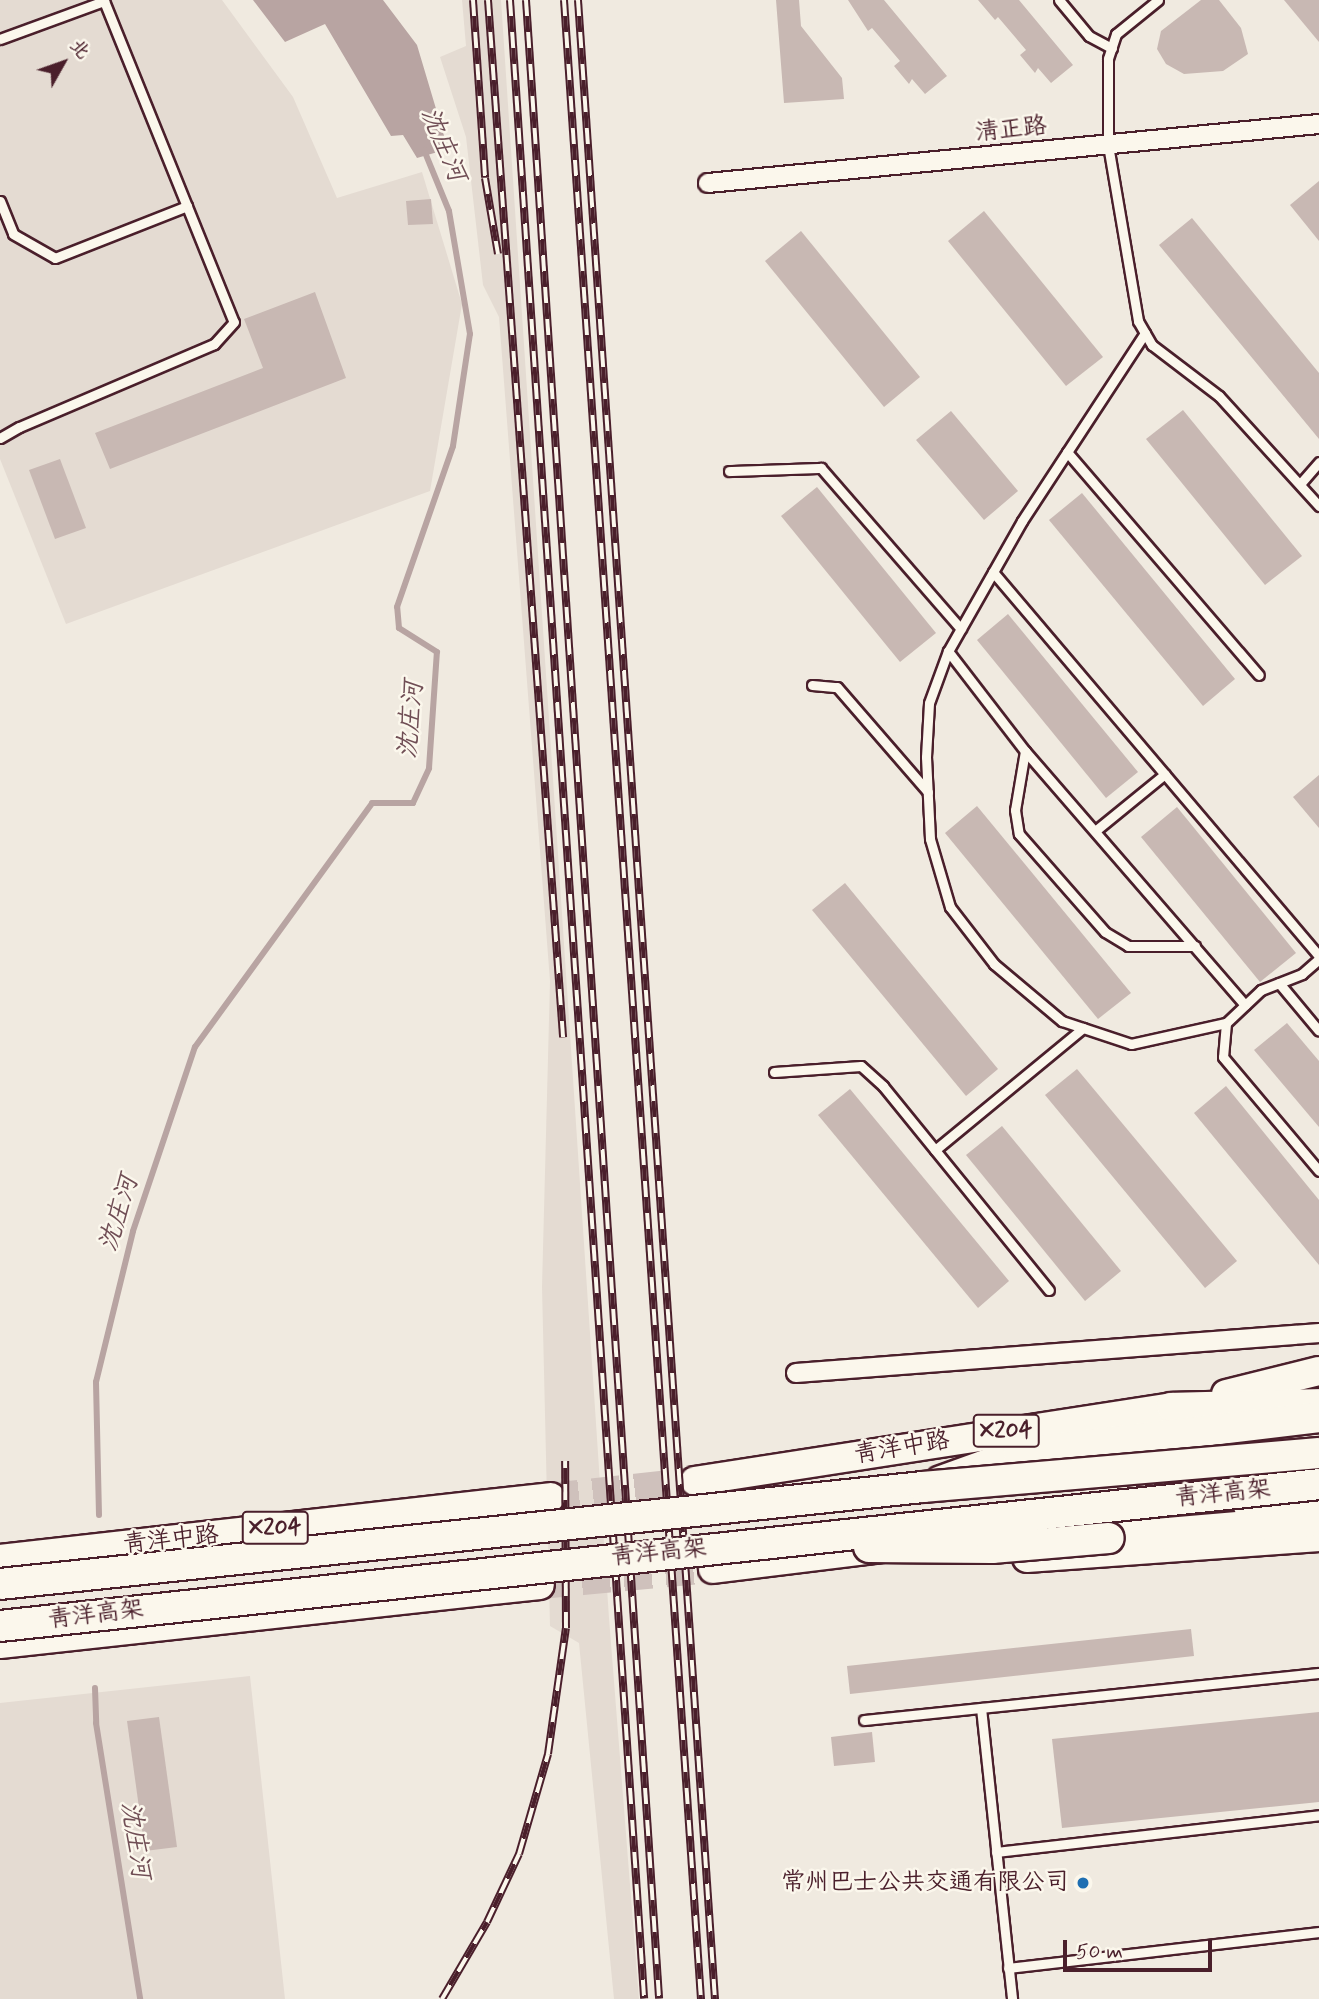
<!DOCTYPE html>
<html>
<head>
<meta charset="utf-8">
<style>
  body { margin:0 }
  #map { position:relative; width:1319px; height:1999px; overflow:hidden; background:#f0eae0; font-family:Mynerve,"LXGW WenKai TC",sans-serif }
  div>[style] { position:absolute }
  .built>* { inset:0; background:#e4dbd2 }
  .water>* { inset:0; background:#b8a4a2 }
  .stream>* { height:6px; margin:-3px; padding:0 3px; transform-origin:3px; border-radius:3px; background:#b8a4a2 }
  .building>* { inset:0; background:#c8b8b3 }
  .primary-tunnel>* { height:28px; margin-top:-14px; transform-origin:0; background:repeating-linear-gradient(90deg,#cfc1bc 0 28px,transparent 0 42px) }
  .roads { filter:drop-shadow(2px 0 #4a1f2b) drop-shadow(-2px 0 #4a1f2b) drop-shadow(0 2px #4a1f2b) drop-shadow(0 -2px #4a1f2b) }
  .service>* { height:9px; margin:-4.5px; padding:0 4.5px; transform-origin:4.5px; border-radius:4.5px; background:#fbf7ec }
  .minor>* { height:18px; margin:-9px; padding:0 9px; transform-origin:9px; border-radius:9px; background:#fbf7ec }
  .primary>* { height:28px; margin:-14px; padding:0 14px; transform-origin:14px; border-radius:14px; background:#fbf7ec }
  .trunk>* { height:30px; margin:-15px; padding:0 15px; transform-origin:15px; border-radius:15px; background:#fbf7ec }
  .rail>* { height:8px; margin-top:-4px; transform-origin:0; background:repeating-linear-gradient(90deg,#fbf7ec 0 16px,#4a1f2b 0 32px); box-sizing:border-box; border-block:2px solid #4a1f2b }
  .bridges { filter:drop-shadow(2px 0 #4a1f2b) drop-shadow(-2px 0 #4a1f2b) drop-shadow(0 2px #4a1f2b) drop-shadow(0 -2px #4a1f2b) }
  .trunk-bridge>* { height:30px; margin:-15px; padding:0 15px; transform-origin:15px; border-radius:15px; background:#fbf7ec }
  .dots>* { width:19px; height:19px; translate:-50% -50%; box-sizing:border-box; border:4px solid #fbf7ec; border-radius:50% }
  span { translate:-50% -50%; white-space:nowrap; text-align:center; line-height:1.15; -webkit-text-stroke:5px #fbf7ec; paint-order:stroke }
  .shield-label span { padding:2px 5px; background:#fbf7ec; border:2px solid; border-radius:5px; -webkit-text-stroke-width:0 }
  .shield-label { font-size:23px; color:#4a1f2b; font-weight:700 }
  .street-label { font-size:24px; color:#4a1f2b }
  .poi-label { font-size:24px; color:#4a1f2b }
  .right { translate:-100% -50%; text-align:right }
  .water-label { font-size:26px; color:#704e55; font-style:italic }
  .north { position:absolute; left:28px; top:28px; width:70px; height:70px; -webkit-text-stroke:5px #fbf7ec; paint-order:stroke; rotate:50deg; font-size:19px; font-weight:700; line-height:28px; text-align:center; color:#4a1f2b }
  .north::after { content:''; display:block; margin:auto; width:24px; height:32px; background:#4a1f2b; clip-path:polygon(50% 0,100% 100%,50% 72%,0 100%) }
  .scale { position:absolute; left:1063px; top:1940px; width:149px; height:32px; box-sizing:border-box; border:4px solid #4a1f2b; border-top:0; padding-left:9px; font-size:21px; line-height:24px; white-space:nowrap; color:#4a1f2b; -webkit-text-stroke:5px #fbf7ec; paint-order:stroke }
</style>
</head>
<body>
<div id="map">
  <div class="built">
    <i style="clip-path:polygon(0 0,222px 0,293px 97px,337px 198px,422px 172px,462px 304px,430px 491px,66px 624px,0 459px)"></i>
    <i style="clip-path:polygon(462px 0,501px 0,609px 1618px,639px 1999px,614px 1999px,579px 1643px,550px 1626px,542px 1287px,550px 981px,499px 317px,483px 285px,466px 137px,440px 57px,466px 46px)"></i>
    <i style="clip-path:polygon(250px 1676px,285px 1999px,0 1999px,0 1703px)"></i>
  </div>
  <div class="water">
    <i style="clip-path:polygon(253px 0,383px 0,417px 45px,448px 149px,417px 158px,403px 135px,391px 136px,325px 24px,285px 42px)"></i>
  </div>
  <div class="stream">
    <i style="left:99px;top:1515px;width:133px;rotate:-91.3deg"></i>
    <i style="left:96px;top:1382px;width:155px;rotate:-76.2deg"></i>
    <i style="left:133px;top:1231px;width:194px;rotate:-71.4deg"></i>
    <i style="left:195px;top:1047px;width:301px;rotate:-54deg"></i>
    <i style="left:372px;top:803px;width:41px"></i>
    <i style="left:413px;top:803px;width:38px;rotate:-65deg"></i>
    <i style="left:429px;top:768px;width:116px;rotate:-86.1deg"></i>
    <i style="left:437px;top:652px;width:45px;rotate:-147.7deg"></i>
    <i style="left:399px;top:628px;width:21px;rotate:-95deg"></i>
    <i style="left:397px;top:607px;width:170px;rotate:-70.8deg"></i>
    <i style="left:453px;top:446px;width:113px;rotate:-81.4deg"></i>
    <i style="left:470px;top:334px;width:125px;rotate:-99.7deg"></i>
    <i style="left:449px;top:211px;width:66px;rotate:-112.3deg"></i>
    <i style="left:95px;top:1688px;width:35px;rotate:88deg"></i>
    <i style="left:96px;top:1723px;width:279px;rotate:80.9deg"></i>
  </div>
  <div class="building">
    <i style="clip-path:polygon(776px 0,799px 0,801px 26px,842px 78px,844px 99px,784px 103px)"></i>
    <i style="clip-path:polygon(848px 0,884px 0,947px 76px,925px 94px,912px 79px,909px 84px,894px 66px,900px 61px,872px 28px,868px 31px)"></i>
    <i style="clip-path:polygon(978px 0,1019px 0,1073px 65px,1051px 83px,1038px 68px,1035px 73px,1020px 55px,1026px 50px,998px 17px,995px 20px)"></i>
    <i style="clip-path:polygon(1201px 0,1219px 0,1241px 28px,1248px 54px,1223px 71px,1184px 74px,1166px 64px,1157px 49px,1161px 31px)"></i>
    <i style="clip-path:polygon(1284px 0,1319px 0,1319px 42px)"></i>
    <i style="clip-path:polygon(1319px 181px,1319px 241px,1290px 205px)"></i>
    <i style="clip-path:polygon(431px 199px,433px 224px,408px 225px,406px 201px)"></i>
    <i style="clip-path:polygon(984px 211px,1103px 357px,1066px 386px,948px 241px)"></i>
    <i style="clip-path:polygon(1192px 218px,1319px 373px,1319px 439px,1159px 245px)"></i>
    <i style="clip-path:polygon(801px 231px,920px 377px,884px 407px,765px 261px)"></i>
    <i style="clip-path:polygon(315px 292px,346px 378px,110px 469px,95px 433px,263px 368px,244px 319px)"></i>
    <i style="clip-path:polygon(1183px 410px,1302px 556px,1265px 585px,1146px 439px)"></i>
    <i style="clip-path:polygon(951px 411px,1018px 491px,984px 520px,916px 440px)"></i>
    <i style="clip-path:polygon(60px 459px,86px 528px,55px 539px,29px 470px)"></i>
    <i style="clip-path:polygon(817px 487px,936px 633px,900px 662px,781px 516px)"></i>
    <i style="clip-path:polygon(1082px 493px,1235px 679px,1203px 706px,1049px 520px)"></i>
    <i style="clip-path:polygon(1008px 614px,1138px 772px,1106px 798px,977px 640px)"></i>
    <i style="clip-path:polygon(1319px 775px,1319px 828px,1293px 797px)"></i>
    <i style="clip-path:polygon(977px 806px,1131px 993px,1098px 1019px,945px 833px)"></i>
    <i style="clip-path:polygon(1177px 807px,1296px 953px,1260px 982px,1141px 837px)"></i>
    <i style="clip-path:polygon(845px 883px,998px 1069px,966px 1096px,812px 910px)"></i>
    <i style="clip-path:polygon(1287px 1023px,1319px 1061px,1319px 1127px,1254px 1050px)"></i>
    <i style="clip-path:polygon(1077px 1069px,1237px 1261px,1205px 1288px,1045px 1095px)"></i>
    <i style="clip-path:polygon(1226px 1086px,1319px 1200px,1319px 1265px,1194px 1113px)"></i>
    <i style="clip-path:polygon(850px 1089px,1009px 1281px,978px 1308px,818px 1115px)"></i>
    <i style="clip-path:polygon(1002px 1126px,1121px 1271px,1085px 1301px,966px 1155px)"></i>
    <i style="clip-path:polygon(1191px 1629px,1194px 1656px,850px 1694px,847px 1666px)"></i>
    <i style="clip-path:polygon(1319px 1712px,1319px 1802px,1062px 1828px,1052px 1739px)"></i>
    <i style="clip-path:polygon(159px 1717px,177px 1847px,145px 1851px,127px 1721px)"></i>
    <i style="clip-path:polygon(872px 1732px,875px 1762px,834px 1766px,831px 1737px)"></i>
  </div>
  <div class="primary-tunnel">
    <i style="left:551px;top:1497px;width:145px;rotate:-6.3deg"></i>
    <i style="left:540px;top:1585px;width:174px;rotate:-5.3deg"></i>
  </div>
  <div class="roads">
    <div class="service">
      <i style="left:1059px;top:0;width:47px;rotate:50.2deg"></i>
      <i style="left:1089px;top:36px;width:26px;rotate:28deg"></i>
      <i style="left:1158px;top:0;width:54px;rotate:141deg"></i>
      <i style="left:1116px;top:34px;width:26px;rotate:108deg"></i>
      <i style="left:1108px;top:59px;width:86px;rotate:90deg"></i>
      <i style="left:1108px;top:145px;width:179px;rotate:80.3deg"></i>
      <i style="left:1138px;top:321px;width:28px;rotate:60deg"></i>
      <i style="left:1152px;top:345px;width:84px;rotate:37.3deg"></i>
      <i style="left:1219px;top:396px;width:149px;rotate:47.7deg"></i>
      <i style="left:0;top:39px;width:111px;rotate:-20.1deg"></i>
      <i style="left:104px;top:1px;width:346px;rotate:68deg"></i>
      <i style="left:234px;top:322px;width:30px;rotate:132deg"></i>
      <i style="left:214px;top:344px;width:212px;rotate:156.9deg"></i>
      <i style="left:19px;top:427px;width:22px;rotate:150deg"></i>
      <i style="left:0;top:201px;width:35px;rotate:68deg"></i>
      <i style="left:13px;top:234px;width:48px;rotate:29.7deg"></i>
      <i style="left:55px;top:258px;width:142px;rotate:-21.5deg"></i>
      <i style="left:1145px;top:333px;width:225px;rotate:123.2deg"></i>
      <i style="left:1022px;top:521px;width:150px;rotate:119.6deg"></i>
      <i style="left:948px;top:651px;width:55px;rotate:110.1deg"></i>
      <i style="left:929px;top:703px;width:54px;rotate:93.2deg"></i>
      <i style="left:926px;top:757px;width:82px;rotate:87.2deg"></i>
      <i style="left:930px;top:839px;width:71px;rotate:73.6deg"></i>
      <i style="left:950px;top:907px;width:72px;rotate:52.3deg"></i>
      <i style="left:994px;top:964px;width:89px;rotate:40deg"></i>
      <i style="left:1062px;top:1021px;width:73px;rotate:18.4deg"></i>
      <i style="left:1131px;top:1044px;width:97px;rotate:-12.5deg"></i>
      <i style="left:1067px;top:452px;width:294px;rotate:49.3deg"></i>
      <i style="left:729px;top:471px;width:92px;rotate:-1.9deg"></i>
      <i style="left:821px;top:468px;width:213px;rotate:49deg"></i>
      <i style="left:1300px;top:484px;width:29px;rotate:-49deg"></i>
      <i style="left:993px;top:572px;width:504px;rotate:49.67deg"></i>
      <i style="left:948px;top:651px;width:126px;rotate:52.4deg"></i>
      <i style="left:1025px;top:751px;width:336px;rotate:49.1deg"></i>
      <i style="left:812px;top:685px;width:25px;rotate:5deg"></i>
      <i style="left:837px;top:687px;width:139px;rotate:49.1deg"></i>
      <i style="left:1025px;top:751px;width:60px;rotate:99.6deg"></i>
      <i style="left:1015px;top:810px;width:24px;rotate:81deg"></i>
      <i style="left:1019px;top:834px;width:130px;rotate:48.7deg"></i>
      <i style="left:1105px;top:932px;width:27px;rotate:31deg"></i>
      <i style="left:1128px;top:946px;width:67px"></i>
      <i style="left:1095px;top:831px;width:90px;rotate:-39.2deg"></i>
      <i style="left:1319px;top:959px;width:23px;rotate:139deg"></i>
      <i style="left:1302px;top:974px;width:44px;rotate:158.7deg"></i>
      <i style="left:1261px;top:990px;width:48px;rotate:136.7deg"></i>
      <i style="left:1226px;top:1023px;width:34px;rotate:95deg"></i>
      <i style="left:1223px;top:1057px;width:149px;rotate:49.9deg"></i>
      <i style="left:1279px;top:983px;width:62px;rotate:50.2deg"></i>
      <i style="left:774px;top:1072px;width:87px;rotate:-3.9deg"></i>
      <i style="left:861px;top:1066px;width:30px;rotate:42deg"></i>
      <i style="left:883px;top:1086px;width:263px;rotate:50.9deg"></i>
      <i style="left:935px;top:1150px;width:192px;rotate:-39.5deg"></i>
      <i style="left:981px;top:1708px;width:293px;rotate:83.9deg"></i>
      <i style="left:864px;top:1720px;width:457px;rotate:-5.9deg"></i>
      <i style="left:996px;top:1852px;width:325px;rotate:-6.5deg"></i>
      <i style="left:1008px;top:1968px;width:313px;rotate:-6.6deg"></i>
    </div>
    <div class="minor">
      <i style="left:708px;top:183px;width:614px;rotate:-5.52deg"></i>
      <i style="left:796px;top:1373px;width:525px;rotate:-4.37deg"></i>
    </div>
    <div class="primary">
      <i style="left:1226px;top:1394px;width:96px;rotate:-13.9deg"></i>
      <i style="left:695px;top:1481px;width:482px;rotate:-8.8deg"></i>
      <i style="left:1171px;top:1407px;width:148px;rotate:-1.5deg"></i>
      <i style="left:1248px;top:1506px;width:71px;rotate:-5.6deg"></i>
      <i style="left:1027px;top:1558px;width:293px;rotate:-4.1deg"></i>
      <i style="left:0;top:1559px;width:554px;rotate:-6.42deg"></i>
      <i style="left:713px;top:1569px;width:179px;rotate:-7deg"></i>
      <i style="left:0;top:1644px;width:543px;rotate:-6.24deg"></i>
    </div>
    <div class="trunk">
      <i style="left:941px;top:1481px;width:83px;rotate:-19.7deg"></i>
      <i style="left:1019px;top:1453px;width:302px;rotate:-6.8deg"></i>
      <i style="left:1109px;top:1538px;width:211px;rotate:-4.9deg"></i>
    </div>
  </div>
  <div class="rail">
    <i style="left:473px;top:0;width:178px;rotate:86.1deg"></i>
    <i style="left:485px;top:178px;width:77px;rotate:80.3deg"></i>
    <i style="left:488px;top:0;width:1040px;rotate:85.86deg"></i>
    <i style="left:510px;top:0;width:2003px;rotate:86.16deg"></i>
    <i style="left:526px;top:0;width:2003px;rotate:86.19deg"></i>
    <i style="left:564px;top:0;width:2004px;rotate:86.08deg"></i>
    <i style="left:578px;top:0;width:2004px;rotate:86.08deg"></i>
    <i style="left:442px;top:1999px;width:89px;rotate:-59.7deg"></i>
    <i style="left:487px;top:1922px;width:75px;rotate:-64.8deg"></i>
    <i style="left:519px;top:1854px;width:104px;rotate:-73.8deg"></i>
    <i style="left:548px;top:1754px;width:127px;rotate:-81.9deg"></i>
    <i style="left:566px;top:1628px;width:167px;rotate:-90.3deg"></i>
  </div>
  <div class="bridges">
    <div class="trunk-bridge">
      <i style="left:869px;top:1547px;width:123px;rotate:0.5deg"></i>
      <i style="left:992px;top:1548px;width:117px;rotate:-4.9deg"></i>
      <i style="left:0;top:1584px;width:928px;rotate:-6deg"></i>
      <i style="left:923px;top:1487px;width:397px;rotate:-4.9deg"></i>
      <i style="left:0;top:1626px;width:1327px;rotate:-6.14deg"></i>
    </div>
  </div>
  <div class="dots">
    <i style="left:1083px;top:1883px;background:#1f6fb2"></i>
  </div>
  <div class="shield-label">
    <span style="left:1006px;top:1431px">X204</span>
    <span style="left:275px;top:1528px">X204</span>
  </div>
  <div class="street-label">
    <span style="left:1011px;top:130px;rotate:-6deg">清正路</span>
    <span style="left:902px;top:1448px;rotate:-9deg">青洋中路</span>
    <span style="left:1223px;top:1494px;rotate:-6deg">青洋高架</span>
    <span style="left:171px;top:1540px;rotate:-6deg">青洋中路</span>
    <span style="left:659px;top:1553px;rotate:-6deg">青洋高架</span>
    <span style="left:96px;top:1615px;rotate:-7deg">青洋高架</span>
  </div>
  <div class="poi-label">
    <span class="right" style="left:1069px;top:1883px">常州巴士公共交通有限公司</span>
  </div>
  <div class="water-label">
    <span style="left:442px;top:145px;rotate:67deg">沈庄河</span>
    <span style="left:412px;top:720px;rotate:-85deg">沈庄河</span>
    <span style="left:120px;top:1214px;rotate:-73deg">沈庄河</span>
    <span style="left:134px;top:1840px;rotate:81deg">沈庄河</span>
  </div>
  <div class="north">北</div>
  <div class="scale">50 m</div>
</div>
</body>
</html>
